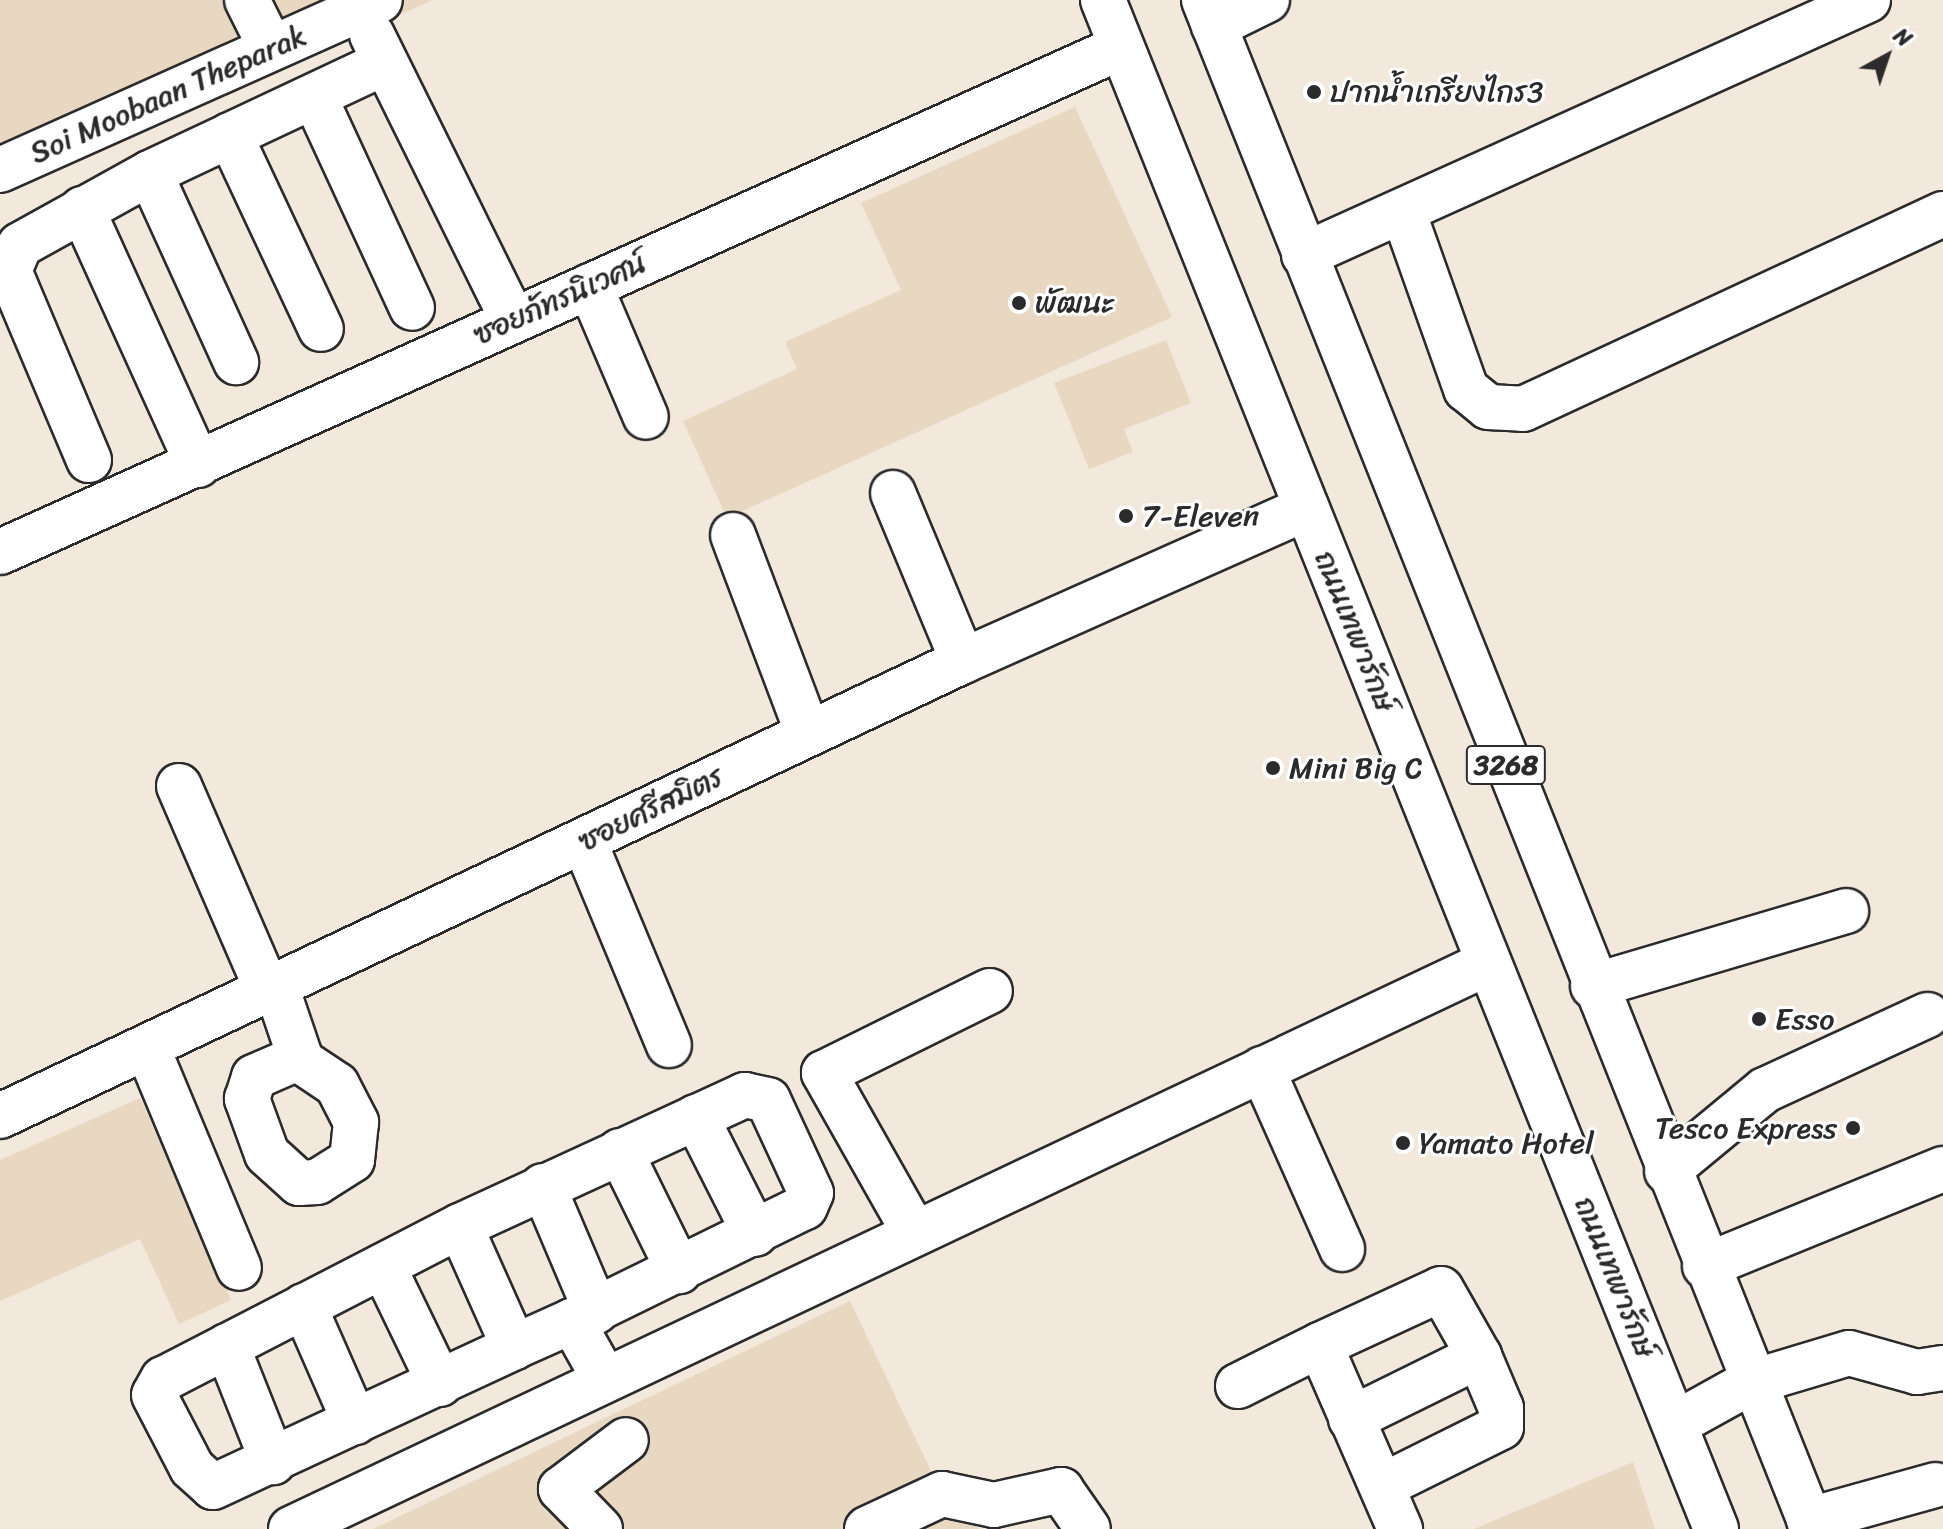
<!DOCTYPE html>
<html>
<head>
<meta charset="utf-8">
<style>
  body { margin:0 }
  #map { position:relative; width:1943px; height:1529px; overflow:hidden; background:#f2e8db; font-family:Sriracha,"Playpen Sans Thai",sans-serif }
  div>[style] { position:absolute }
  .built>* { inset:0; background:#e8d8c2 }
  .roads { filter:drop-shadow(2px 0 #2b2b2b) drop-shadow(-2px 0 #2b2b2b) drop-shadow(0 2px #2b2b2b) drop-shadow(0 -2px #2b2b2b) }
  .minor>* { height:44px; margin:-22px; padding:0 22px; transform-origin:22px; border-radius:22px; background:#fff }
  .major>* { height:44px; margin:-22px; padding:0 22px; transform-origin:22px; border-radius:22px; background:#fff }
  .dots>* { width:22px; height:22px; translate:-50% -50%; box-sizing:border-box; border:4px solid #fff; border-radius:50% }
  span { translate:-50% -50%; white-space:nowrap; text-align:center; line-height:1.15; -webkit-text-stroke:6px #fff; paint-order:stroke }
  .shield-label span { padding:2px 6px; background:#fff; border:2px solid; border-radius:6px; -webkit-text-stroke-width:0 }
  .shield-label { font-size:28px; color:#2b2b2b; font-weight:700 }
  .poi-label { font-size:30px; color:#2b2b2b }
  .left { translate:0 -50%; text-align:left }
  .right { translate:-100% -50%; text-align:right }
  .street-label { font-size:30px; color:#2b2b2b }
  .north { position:absolute; left:1847px; top:16px; width:80px; height:80px; -webkit-text-stroke:6px #fff; paint-order:stroke; rotate:40deg; font-size:22px; font-weight:700; line-height:32px; text-align:center; color:#2b2b2b }
  .north::after { content:''; display:block; margin:auto; width:28px; height:36px; background:#2b2b2b; clip-path:polygon(50% 0,100% 100%,50% 72%,0 100%) }
</style>
</head>
<body>
<div id="map">
  <div class="built">
    <i style="clip-path:polygon(0 0,433px 0,0 191px)"></i>
    <i style="clip-path:polygon(1075px 107px,1172px 317px,727px 518px,683px 421px,797px 369px,785px 342px,901px 290px,861px 203px)"></i>
    <i style="clip-path:polygon(1166px 340px,1191px 403px,1124px 429px,1133px 452px,1089px 469px,1054px 383px)"></i>
    <i style="clip-path:polygon(140px 1098px,231px 1300px,179px 1324px,140px 1239px,0 1301px,0 1160px)"></i>
    <i style="clip-path:polygon(850px 1301px,942px 1494px,979px 1529px,373px 1529px)"></i>
    <i style="clip-path:polygon(1633px 1462px,1655px 1529px,1474px 1529px)"></i>
  </div>
  <div class="roads">
    <div class="minor">
      <i style="left:247px;top:0;width:51px;rotate:63.4deg"></i>
      <i style="left:1214px;top:26px;width:59px;rotate:-26.1deg"></i>
      <i style="left:372px;top:35px;width:318px;rotate:63.7deg"></i>
      <i style="left:315px;top:98px;width:231px;rotate:65.2deg"></i>
      <i style="left:230px;top:135px;width:214px;rotate:64.9deg"></i>
      <i style="left:0;top:170px;width:416px;rotate:-24.1deg"></i>
      <i style="left:150px;top:173px;width:208px;rotate:65.5deg"></i>
      <i style="left:82px;top:209px;width:281px;rotate:65.6deg"></i>
      <i style="left:1403px;top:211px;width:189px;rotate:70.5deg"></i>
      <i style="left:1466px;top:389px;width:28px;rotate:39deg"></i>
      <i style="left:1488px;top:407px;width:35px;rotate:3deg"></i>
      <i style="left:1523px;top:409px;width:463px;rotate:-24.9deg"></i>
      <i style="left:1304px;top:255px;width:619px;rotate:-24.33deg"></i>
      <i style="left:590px;top:286px;width:142px;rotate:66.9deg"></i>
      <i style="left:89px;top:460px;width:205px;rotate:-112.9deg"></i>
      <i style="left:9px;top:271px;width:28px;rotate:-67deg"></i>
      <i style="left:20px;top:245px;width:149px;rotate:-29deg"></i>
      <i style="left:150px;top:173px;width:259px;rotate:-25.2deg"></i>
      <i style="left:893px;top:493px;width:182px;rotate:67.4deg"></i>
      <i style="left:733px;top:535px;width:212px;rotate:69.3deg"></i>
      <i style="left:0;top:552px;width:1229px;rotate:-24.25deg"></i>
      <i style="left:179px;top:786px;width:224px;rotate:66.6deg"></i>
      <i style="left:584px;top:841px;width:221px;rotate:67.4deg"></i>
      <i style="left:1593px;top:986px;width:264px;rotate:-16.5deg"></i>
      <i style="left:277px;top:989px;width:72px;rotate:71.3deg"></i>
      <i style="left:300px;top:1057px;width:4px;rotate:76deg"></i>
      <i style="left:301px;top:1061px;width:43px;rotate:33.7deg"></i>
      <i style="left:337px;top:1085px;width:42px;rotate:62.8deg"></i>
      <i style="left:356px;top:1122px;width:38px;rotate:96deg"></i>
      <i style="left:352px;top:1160px;width:41px;rotate:147.8deg"></i>
      <i style="left:317px;top:1182px;width:18px;rotate:177deg"></i>
      <i style="left:299px;top:1183px;width:43px;rotate:-137.8deg"></i>
      <i style="left:267px;top:1154px;width:59px;rotate:-110deg"></i>
      <i style="left:247px;top:1099px;width:23px;rotate:-72deg"></i>
      <i style="left:254px;top:1077px;width:50px;rotate:-23.5deg"></i>
      <i style="left:147px;top:1047px;width:239px;rotate:67.4deg"></i>
      <i style="left:1262px;top:1069px;width:197px;rotate:66deg"></i>
      <i style="left:0;top:1116px;width:1065px;rotate:-25.29deg"></i>
      <i style="left:963px;top:661px;width:376px;rotate:-24deg"></i>
      <i style="left:696px;top:1117px;width:131px;rotate:63.2deg"></i>
      <i style="left:620px;top:1151px;width:134px;rotate:63.8deg"></i>
      <i style="left:1667px;top:1171px;width:127px;rotate:-39.6deg"></i>
      <i style="left:1765px;top:1090px;width:179px;rotate:-24.8deg"></i>
      <i style="left:543px;top:1186px;width:136px;rotate:67deg"></i>
      <i style="left:460px;top:1226px;width:334px;rotate:152.7deg"></i>
      <i style="left:163px;top:1379px;width:18px;rotate:119deg"></i>
      <i style="left:154px;top:1395px;width:82px;rotate:62.5deg"></i>
      <i style="left:192px;top:1468px;width:28px;rotate:42deg"></i>
      <i style="left:213px;top:1487px;width:332px;rotate:-24.9deg"></i>
      <i style="left:914px;top:1232px;width:183px;rotate:-119.5deg"></i>
      <i style="left:824px;top:1073px;width:185px;rotate:-26.3deg"></i>
      <i style="left:383px;top:1266px;width:131px;rotate:64.2deg"></i>
      <i style="left:1705px;top:1266px;width:257px;rotate:-22.2deg"></i>
      <i style="left:304px;top:1306px;width:127px;rotate:66.3deg"></i>
      <i style="left:572px;top:1321px;width:259px;rotate:-26.1deg"></i>
      <i style="left:805px;top:1207px;width:15px;rotate:-67deg"></i>
      <i style="left:811px;top:1193px;width:102px;rotate:-114.8deg"></i>
      <i style="left:768px;top:1100px;width:24px;rotate:-168deg"></i>
      <i style="left:745px;top:1095px;width:314px;rotate:155.3deg"></i>
      <i style="left:460px;top:1226px;width:133px;rotate:65.9deg"></i>
      <i style="left:514px;top:1347px;width:64px;rotate:-24.1deg"></i>
      <i style="left:572px;top:1321px;width:65px;rotate:60.7deg"></i>
      <i style="left:1320px;top:1345px;width:133px;rotate:-24.8deg"></i>
      <i style="left:1441px;top:1289px;width:77px;rotate:60.4deg"></i>
      <i style="left:1479px;top:1356px;width:56px;rotate:67.1deg"></i>
      <i style="left:1501px;top:1408px;width:19px;rotate:90deg"></i>
      <i style="left:1501px;top:1427px;width:133px;rotate:153.6deg"></i>
      <i style="left:227px;top:1346px;width:125px;rotate:68.4deg"></i>
      <i style="left:1749px;top:1383px;width:104px;rotate:-16.7deg"></i>
      <i style="left:1849px;top:1353px;width:71px;rotate:15.6deg"></i>
      <i style="left:1917px;top:1372px;width:26px;rotate:-9deg"></i>
      <i style="left:1238px;top:1386px;width:92px;rotate:-26.6deg"></i>
      <i style="left:1320px;top:1345px;width:201px;rotate:66.5deg"></i>
      <i style="left:1351px;top:1419px;width:143px;rotate:-26.2deg"></i>
      <i style="left:1809px;top:1520px;width:131px;rotate:-15.5deg"></i>
      <i style="left:291px;top:1529px;width:1324px;rotate:-25.31deg"></i>
      <i style="left:600px;top:1529px;width:56px;rotate:-134.3deg"></i>
      <i style="left:561px;top:1489px;width:81px;rotate:-37deg"></i>
      <i style="left:867px;top:1529px;width:83px;rotate:-25deg"></i>
      <i style="left:942px;top:1494px;width:53px;rotate:11.9deg"></i>
      <i style="left:994px;top:1505px;width:69px;rotate:-12.6deg"></i>
      <i style="left:1061px;top:1490px;width:47px;rotate:55.3deg"></i>
    </div>
    <div class="major">
      <i style="left:1103px;top:0;width:1647px;rotate:68.15deg"></i>
      <i style="left:1204px;top:0;width:1646px;rotate:68.28deg"></i>
      <i style="left:1675px;top:1424px;width:85px;rotate:-29deg"></i>
    </div>
  </div>
  <div class="dots">
    <i style="left:1314px;top:92px;background:#2b2b2b"></i>
    <i style="left:1019px;top:303px;background:#2b2b2b"></i>
    <i style="left:1126px;top:516px;background:#2b2b2b"></i>
    <i style="left:1273px;top:768px;background:#2b2b2b"></i>
    <i style="left:1759px;top:1019px;background:#2b2b2b"></i>
    <i style="left:1853px;top:1128px;background:#2b2b2b"></i>
    <i style="left:1403px;top:1143px;background:#2b2b2b"></i>
  </div>
  <div class="shield-label">
    <span style="left:1506px;top:765px">3268</span>
  </div>
  <div class="poi-label">
    <span class="left" style="left:1330px;top:92px">ปากน้ำเกรียงไกร3</span>
    <span class="left" style="left:1035px;top:303px">พัฒนะ</span>
    <span class="left" style="left:1142px;top:516px">7-Eleven</span>
    <span class="left" style="left:1289px;top:768px">Mini Big C</span>
    <span class="left" style="left:1775px;top:1019px">Esso</span>
    <span class="right" style="left:1837px;top:1128px">Tesco Express</span>
    <span class="left" style="left:1419px;top:1143px">Yamato Hotel</span>
  </div>
  <div class="street-label">
    <span style="left:168px;top:94px;rotate:-24deg">Soi Moobaan Theparak</span>
    <span style="left:560px;top:299px;rotate:-24deg">ซอยภัทรนิเวศน์</span>
    <span style="left:1355px;top:631px;rotate:68deg">ถนนเทพารักษ์</span>
    <span style="left:651px;top:809px;rotate:-26deg">ซอยศรีสมิตร</span>
    <span style="left:1615px;top:1277px;rotate:68deg">ถนนเทพารักษ์</span>
  </div>
  <div class="north">N</div>
</div>
</body>
</html>
